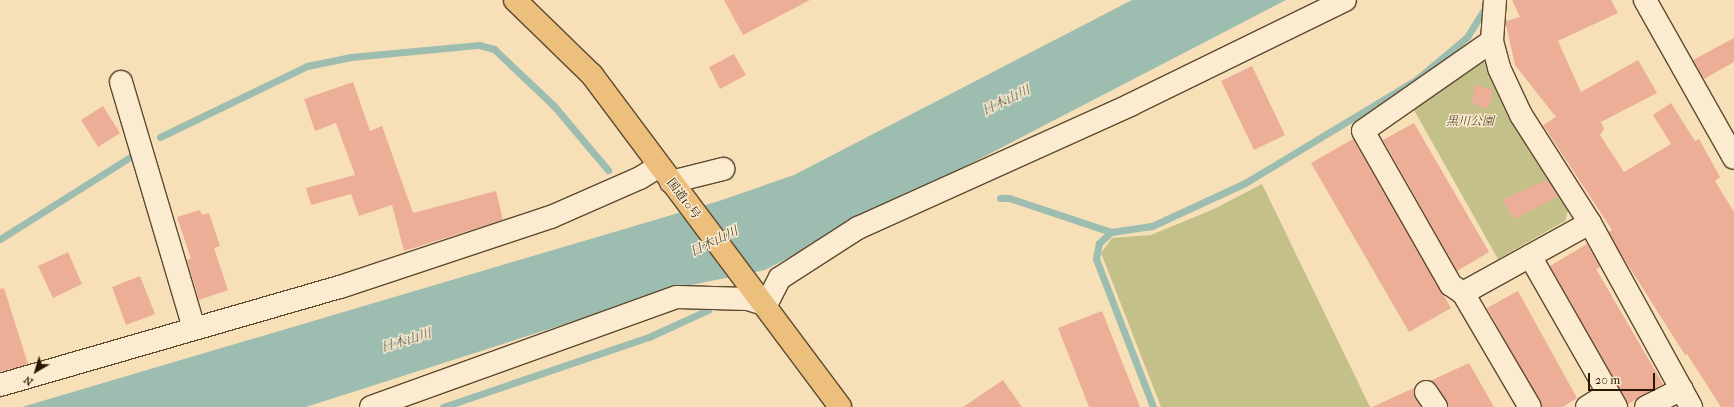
<!DOCTYPE html>
<html>
<head>
<meta charset="utf-8">
<style>
  body { margin:0 }
  #map { position:relative; width:1734px; height:407px; overflow:hidden; background:#f7e0b8; font-family:"IM FELL French Canon","Noto Serif JP",serif }
  div>[style] { position:absolute }
  .green>* { inset:0; background:#c4c08a }
  .water>* { inset:0; background:#9dbdb0 }
  .stream>* { height:7px; margin:-3.5px; padding:0 3.5px; transform-origin:3.5px; border-radius:3.5px; background:#9dbdb0 }
  .building>* { inset:0; background:#edae98 }
  .roads { filter:drop-shadow(1px 0 #5e4a2f) drop-shadow(-1px 0 #5e4a2f) drop-shadow(0 1px #5e4a2f) drop-shadow(0 -1px #5e4a2f) }
  .minor>* { height:22px; margin:-11px; padding:0 11px; transform-origin:11px; border-radius:11px; background:#faebd1 }
  .highway>* { height:22px; margin:-11px; padding:0 11px; transform-origin:11px; border-radius:11px; background:#ecc07c }
  span { translate:-50% -50%; white-space:nowrap; text-align:center; line-height:1.15; -webkit-text-stroke:3px #faebd1; paint-order:stroke }
  .park-label { font-size:12px; color:#594a2a; font-style:italic }
  .street-label { font-size:12px; color:#2b1801 }
  .water-label { font-size:13px; color:#53523e; font-style:italic }
  .north { position:absolute; left:16px; top:351px; width:40px; height:40px; -webkit-text-stroke:3px #faebd1; paint-order:stroke; rotate:218deg; font-size:11px; font-weight:700; line-height:16px; text-align:center; color:#2b1801 }
  .north::after { content:''; display:block; margin:auto; width:14px; height:18px; background:#2b1801; clip-path:polygon(50% 0,100% 100%,50% 72%,0 100%) }
  .scale { position:absolute; left:1588px; top:373px; width:67px; height:18px; box-sizing:border-box; border:2px solid #2b1801; border-top:0; padding-left:5px; font-size:12px; line-height:14px; white-space:nowrap; color:#2b1801; -webkit-text-stroke:3px #faebd1; paint-order:stroke }
</style>
</head>
<body>
<div id="map">
  <div class="green">
    <i style="clip-path:polygon(1479px 60px,1491px 65px,1495px 79px,1568px 211px,1565px 221px,1498px 259px,1414px 110px)"></i>
    <i style="clip-path:polygon(1262px 184px,1369px 405px,1371px 407px,1161px 407px,1101px 253px,1112px 238px,1151px 235px,1214px 209px)"></i>
  </div>
  <div class="water">
    <i style="clip-path:polygon(1132px 0,1286px 0,765px 270px,681px 287px,306px 407px,22px 407px,719px 201px,794px 175px)"></i>
  </div>
  <div class="stream">
    <i style="left:160px;top:137px;width:163px;rotate:-25.8deg"></i>
    <i style="left:307px;top:66px;width:45px;rotate:-11.6deg"></i>
    <i style="left:351px;top:57px;width:129px;rotate:-5.4deg"></i>
    <i style="left:479px;top:45px;width:16px;rotate:15deg"></i>
    <i style="left:494px;top:49px;width:83px;rotate:43.5deg"></i>
    <i style="left:554px;top:106px;width:84px;rotate:49.8deg"></i>
    <i style="left:1000px;top:198px;width:9px"></i>
    <i style="left:1009px;top:198px;width:108px;rotate:18.4deg"></i>
    <i style="left:1111px;top:232px;width:41px;rotate:-8.3deg"></i>
    <i style="left:1152px;top:226px;width:102px;rotate:-24.8deg"></i>
    <i style="left:1245px;top:183px;width:200px;rotate:-31.1deg"></i>
    <i style="left:1416px;top:80px;width:67px;rotate:-40.1deg"></i>
    <i style="left:1467px;top:37px;width:39px;rotate:-58deg"></i>
    <i style="left:1111px;top:232px;width:16px;rotate:137deg"></i>
    <i style="left:1099px;top:243px;width:16px;rotate:101deg"></i>
    <i style="left:1096px;top:259px;width:159px;rotate:68.9deg"></i>
    <i style="left:0;top:239px;width:163px;rotate:-32.2deg"></i>
    <i style="left:443px;top:407px;width:218px;rotate:-18.8deg"></i>
    <i style="left:649px;top:337px;width:65px;rotate:-24.6deg"></i>
  </div>
  <div class="building">
    <i style="clip-path:polygon(724px 0,810px 0,743px 35px)"></i>
    <i style="clip-path:polygon(1512px 0,1611px 0,1618px 13px,1558px 41px,1581px 92px,1638px 60px,1657px 93px,1601px 122px,1604px 129px,1600px 135px,1624px 172px,1671px 144px,1653px 115px,1671px 103px,1695px 141px,1699px 139px,1720px 177px,1715px 181px,1734px 212px,1734px 407px,1721px 407px,1687px 354px,1685px 355px,1621px 254px,1609px 232px,1612px 230px,1543px 125px,1556px 117px,1515px 65px,1506px 25px,1506px 21px,1520px 17px)"></i>
    <i style="clip-path:polygon(1734px 38px,1734px 62px,1704px 79px,1693px 60px)"></i>
    <i style="clip-path:polygon(734px 54px,746px 75px,720px 89px,709px 67px)"></i>
    <i style="clip-path:polygon(1252px 66px,1285px 135px,1254px 150px,1221px 81px)"></i>
    <i style="clip-path:polygon(353px 82px,370px 131px,382px 126px,413px 213px,496px 191px,503px 220px,404px 251px,392px 205px,359px 216px,351px 194px,311px 205px,306px 188px,355px 175px,336px 123px,315px 131px,304px 99px)"></i>
    <i style="clip-path:polygon(1475px 85px,1493px 90px,1488px 109px,1472px 103px)"></i>
    <i style="clip-path:polygon(103px 106px,120px 133px,98px 147px,81px 120px)"></i>
    <i style="clip-path:polygon(1414px 123px,1489px 252px,1457px 271px,1383px 140px)"></i>
    <i style="clip-path:polygon(1353px 139px,1451px 308px,1409px 332px,1311px 163px)"></i>
    <i style="clip-path:polygon(1547px 180px,1558px 196px,1515px 219px,1502px 200px)"></i>
    <i style="clip-path:polygon(200px 210px,202px 215px,209px 213px,220px 246px,214px 248px,228px 290px,199px 300px,187px 260px,191px 259px,177px 217px)"></i>
    <i style="clip-path:polygon(1587px 244px,1600px 267px,1596px 269px,1663px 384px,1628px 404px,1550px 266px)"></i>
    <i style="clip-path:polygon(68px 252px,82px 284px,53px 298px,38px 266px)"></i>
    <i style="clip-path:polygon(140px 276px,155px 314px,126px 325px,112px 287px)"></i>
    <i style="clip-path:polygon(4px 288px,28px 364px,0 372px,0 289px)"></i>
    <i style="clip-path:polygon(1518px 291px,1577px 398px,1563px 407px,1542px 407px,1487px 308px)"></i>
    <i style="clip-path:polygon(1102px 311px,1140px 407px,1089px 407px,1058px 328px)"></i>
    <i style="clip-path:polygon(1469px 363px,1494px 407px,1448px 407px,1436px 385px,1430px 381px)"></i>
    <i style="clip-path:polygon(1003px 380px,1022px 407px,963px 407px)"></i>
    <i style="clip-path:polygon(1414px 388px,1414px 393px,1421px 407px,1372px 407px)"></i>
  </div>
  <div class="roads">
    <div class="minor">
      <i style="left:1495px;top:0;width:41px;rotate:94.2deg"></i>
      <i style="left:1492px;top:41px;width:28px;rotate:75deg"></i>
      <i style="left:1499px;top:68px;width:52px;rotate:64.9deg"></i>
      <i style="left:1521px;top:115px;width:128px;rotate:57.4deg"></i>
      <i style="left:1590px;top:223px;width:210px;rotate:61.2deg"></i>
      <i style="left:1645px;top:0;width:181px;rotate:60.6deg"></i>
      <i style="left:1492px;top:41px;width:157px;rotate:145.1deg"></i>
      <i style="left:1363px;top:131px;width:177px;rotate:60.3deg"></i>
      <i style="left:1451px;top:285px;width:14px;rotate:34deg"></i>
      <i style="left:1463px;top:293px;width:145px;rotate:-28.9deg"></i>
      <i style="left:121px;top:82px;width:257px;rotate:73.5deg"></i>
      <i style="left:671px;top:182px;width:54px;rotate:-14deg"></i>
      <i style="left:1530px;top:256px;width:174px;rotate:60.3deg"></i>
      <i style="left:1463px;top:293px;width:132px;rotate:59.6deg"></i>
      <i style="left:0;top:385px;width:354px;rotate:-16.1deg"></i>
      <i style="left:340px;top:287px;width:222px;rotate:-18.4deg"></i>
      <i style="left:551px;top:217px;width:97px;rotate:-23.7deg"></i>
      <i style="left:640px;top:178px;width:22px;rotate:-32deg"></i>
      <i style="left:1426px;top:392px;width:18px;rotate:56deg"></i>
      <i style="left:371px;top:407px;width:325px;rotate:-19.8deg"></i>
      <i style="left:677px;top:297px;width:71px;rotate:1.6deg"></i>
      <i style="left:748px;top:299px;width:19px;rotate:18deg"></i>
      <i style="left:766px;top:305px;width:30px;rotate:-63deg"></i>
      <i style="left:780px;top:278px;width:93px;rotate:-32.7deg"></i>
      <i style="left:858px;top:228px;width:299px;rotate:-24.3deg"></i>
      <i style="left:1130px;top:105px;width:239px;rotate:-26deg"></i>
      <i style="left:1587px;top:407px;width:25px;rotate:-32deg"></i>
      <i style="left:1646px;top:407px;width:40px;rotate:-26.6deg"></i>
    </div>
    <div class="highway">
      <i style="left:515px;top:0;width:107px;rotate:44.2deg"></i>
      <i style="left:592px;top:75px;width:414px;rotate:53.2deg"></i>
    </div>
  </div>
  <div class="park-label">
    <span style="left:1470px;top:122px">黒川公園</span>
  </div>
  <div class="street-label">
    <span style="left:683px;top:199px;rotate:53deg">国道10号</span>
  </div>
  <div class="water-label">
    <span style="left:1006px;top:101px;rotate:-26deg">日木山川</span>
    <span style="left:714px;top:242px;rotate:-26deg">日木山川</span>
    <span style="left:406px;top:341px;rotate:-17deg">日木山川</span>
  </div>
  <div class="north">N</div>
  <div class="scale">20 m</div>
</div>
</body>
</html>
